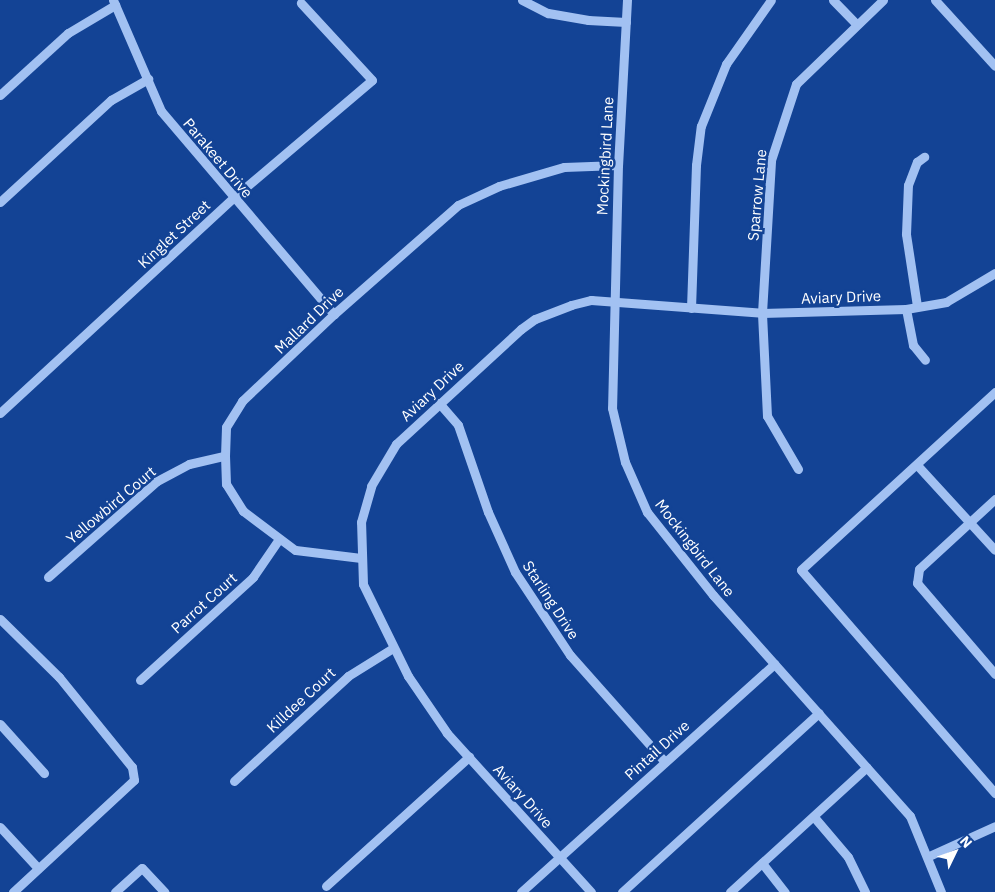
<!DOCTYPE html>
<html>
<head>
<meta charset="utf-8">
<style>
  body { margin:0 }
  #map { position:relative; width:995px; height:892px; overflow:hidden; background:#134395; font-family:"IBM Plex Sans",sans-serif }
  div>[style] { position:absolute }
  .minor>* { height:9px; margin:-4.5px; padding:0 4.5px; transform-origin:4.5px; border-radius:4.5px; background:#a2c1f2 }
  span { translate:-50% -50%; white-space:nowrap; text-align:center; line-height:1.15; -webkit-text-stroke:5px #134395; paint-order:stroke }
  .street-label { font-size:15px; color:#fff }
  .north { position:absolute; left:930px; top:827px; width:50px; height:50px; -webkit-text-stroke:4px #134395; paint-order:stroke; rotate:48deg; font-size:14px; font-weight:700; line-height:20px; text-align:center; color:#fff }
  .north::after { content:''; display:block; margin:auto; width:18px; height:22px; background:#fff; clip-path:polygon(50% 0,100% 100%,50% 72%,0 100%) }
</style>
</head>
<body>
<div id="map">
  <div class="minor">
    <i style="left:113px;top:0;width:121px;rotate:66.6deg"></i>
    <i style="left:161px;top:111px;width:267px;rotate:49.6deg"></i>
    <i style="left:522px;top:0;width:29px;rotate:27deg"></i>
    <i style="left:548px;top:13px;width:41px;rotate:9.9deg"></i>
    <i style="left:588px;top:20px;width:38px;rotate:3deg"></i>
    <i style="left:627px;top:0;width:165px;rotate:93.1deg"></i>
    <i style="left:618px;top:165px;width:243px;rotate:91.4deg"></i>
    <i style="left:612px;top:408px;width:56px;rotate:76.5deg"></i>
    <i style="left:625px;top:462px;width:55px;rotate:66.3deg"></i>
    <i style="left:647px;top:512px;width:106px;rotate:51.5deg"></i>
    <i style="left:713px;top:595px;width:296px;rotate:48.3deg"></i>
    <i style="left:910px;top:816px;width:82px;rotate:67.8deg"></i>
    <i style="left:833px;top:0;width:33px;rotate:46deg"></i>
    <i style="left:935px;top:0;width:89px;rotate:47.7deg"></i>
    <i style="left:0;top:95px;width:92px;rotate:-42.4deg"></i>
    <i style="left:68px;top:33px;width:55px;rotate:-30.8deg"></i>
    <i style="left:0;top:202px;width:151px;rotate:-42.6deg"></i>
    <i style="left:111px;top:100px;width:43px;rotate:-29.6deg"></i>
    <i style="left:917px;top:306px;width:73px;rotate:-98.7deg"></i>
    <i style="left:906px;top:234px;width:49px;rotate:-87.7deg"></i>
    <i style="left:908px;top:185px;width:25px;rotate:-69deg"></i>
    <i style="left:917px;top:162px;width:9px;rotate:-36deg"></i>
    <i style="left:691px;top:308px;width:143px;rotate:-88deg"></i>
    <i style="left:696px;top:165px;width:39px;rotate:-83deg"></i>
    <i style="left:701px;top:126px;width:67px;rotate:-68deg"></i>
    <i style="left:726px;top:64px;width:78px;rotate:-54.9deg"></i>
    <i style="left:906px;top:309px;width:37px;rotate:79deg"></i>
    <i style="left:913px;top:345px;width:19px;rotate:51deg"></i>
    <i style="left:995px;top:392px;width:263px;rotate:137.5deg"></i>
    <i style="left:801px;top:570px;width:296px;rotate:49deg"></i>
    <i style="left:439px;top:403px;width:29px;rotate:49deg"></i>
    <i style="left:458px;top:425px;width:92px;rotate:71deg"></i>
    <i style="left:488px;top:512px;width:66px;rotate:65.8deg"></i>
    <i style="left:515px;top:572px;width:100px;rotate:56.5deg"></i>
    <i style="left:570px;top:655px;width:143px;rotate:48.4deg"></i>
    <i style="left:0;top:413px;width:317px;rotate:-42.7deg"></i>
    <i style="left:233px;top:198px;width:182px;rotate:-40.3deg"></i>
    <i style="left:372px;top:80px;width:105px;rotate:-132.7deg"></i>
    <i style="left:917px;top:465px;width:115px;rotate:47.5deg"></i>
    <i style="left:798px;top:469px;width:61px;rotate:-120.3deg"></i>
    <i style="left:767px;top:416px;width:103px;rotate:-92.8deg"></i>
    <i style="left:762px;top:313px;width:153px;rotate:-86.6deg"></i>
    <i style="left:771px;top:160px;width:80px;rotate:-71.8deg"></i>
    <i style="left:796px;top:84px;width:121px;rotate:-44deg"></i>
    <i style="left:995px;top:499px;width:103px;rotate:137.4deg"></i>
    <i style="left:919px;top:569px;width:14px;rotate:98deg"></i>
    <i style="left:917px;top:583px;width:120px;rotate:49.4deg"></i>
    <i style="left:361px;top:558px;width:66px;rotate:-173.1deg"></i>
    <i style="left:295px;top:550px;width:65px;rotate:-143.1deg"></i>
    <i style="left:243px;top:511px;width:32px;rotate:-122deg"></i>
    <i style="left:226px;top:484px;width:28px;rotate:-92deg"></i>
    <i style="left:225px;top:456px;width:29px;rotate:-88deg"></i>
    <i style="left:226px;top:427px;width:31px;rotate:-58deg"></i>
    <i style="left:242px;top:401px;width:127px;rotate:-43.4deg"></i>
    <i style="left:334px;top:314px;width:165px;rotate:-41.3deg"></i>
    <i style="left:458px;top:205px;width:45px;rotate:-24.9deg"></i>
    <i style="left:499px;top:186px;width:68px;rotate:-16.3deg"></i>
    <i style="left:564px;top:167px;width:54px;rotate:-2.1deg"></i>
    <i style="left:48px;top:577px;width:145px;rotate:-41.4deg"></i>
    <i style="left:157px;top:481px;width:36px;rotate:-28deg"></i>
    <i style="left:189px;top:464px;width:37px;rotate:-13deg"></i>
    <i style="left:0;top:619px;width:83px;rotate:44.5deg"></i>
    <i style="left:59px;top:677px;width:116px;rotate:51deg"></i>
    <i style="left:132px;top:767px;width:13px;rotate:81deg"></i>
    <i style="left:134px;top:780px;width:165px;rotate:137.2deg"></i>
    <i style="left:140px;top:680px;width:153px;rotate:-42.3deg"></i>
    <i style="left:253px;top:577px;width:46px;rotate:-55.6deg"></i>
    <i style="left:0;top:724px;width:66px;rotate:48.1deg"></i>
    <i style="left:234px;top:781px;width:155px;rotate:-42.6deg"></i>
    <i style="left:348px;top:676px;width:53px;rotate:-31.9deg"></i>
    <i style="left:814px;top:817px;width:52px;rotate:49.6deg"></i>
    <i style="left:848px;top:857px;width:39px;rotate:64deg"></i>
    <i style="left:0;top:827px;width:56px;rotate:47.2deg"></i>
    <i style="left:929px;top:856px;width:72px;rotate:-24.4deg"></i>
    <i style="left:762px;top:863px;width:37px;rotate:52deg"></i>
    <i style="left:326px;top:886px;width:193px;rotate:-42.1deg"></i>
    <i style="left:115px;top:892px;width:36px;rotate:-42deg"></i>
    <i style="left:142px;top:868px;width:33px;rotate:47deg"></i>
    <i style="left:521px;top:892px;width:341px;rotate:-42deg"></i>
    <i style="left:591px;top:892px;width:215px;rotate:-132.2deg"></i>
    <i style="left:447px;top:733px;width:69px;rotate:-124.4deg"></i>
    <i style="left:408px;top:676px;width:102px;rotate:-116.1deg"></i>
    <i style="left:363px;top:584px;width:62px;rotate:-91.8deg"></i>
    <i style="left:361px;top:522px;width:37px;rotate:-74deg"></i>
    <i style="left:371px;top:486px;width:49px;rotate:-59.2deg"></i>
    <i style="left:396px;top:444px;width:170px;rotate:-42.6deg"></i>
    <i style="left:521px;top:329px;width:17px;rotate:-36deg"></i>
    <i style="left:535px;top:319px;width:39px;rotate:-21deg"></i>
    <i style="left:571px;top:305px;width:21px;rotate:-14deg"></i>
    <i style="left:591px;top:300px;width:171px;rotate:4.3deg"></i>
    <i style="left:762px;top:313px;width:144px;rotate:-1.6deg"></i>
    <i style="left:906px;top:309px;width:41px;rotate:-9.9deg"></i>
    <i style="left:946px;top:302px;width:57px;rotate:-30.6deg"></i>
    <i style="left:622px;top:892px;width:266px;rotate:-42.3deg"></i>
    <i style="left:730px;top:892px;width:185px;rotate:-42.4deg"></i>
  </div>
  <div class="street-label">
    <span style="left:605px;top:156px;rotate:-87deg">Mockingbird Lane</span>
    <span style="left:218px;top:158px;rotate:50deg">Parakeet Drive</span>
    <span style="left:757px;top:195px;rotate:-85deg">Sparrow Lane</span>
    <span style="left:174px;top:234px;rotate:-43deg">Kinglet Street</span>
    <span style="left:841px;top:297px;rotate:-2deg">Aviary Drive</span>
    <span style="left:309px;top:320px;rotate:-44deg">Mallard Drive</span>
    <span style="left:432px;top:391px;rotate:-43deg">Aviary Drive</span>
    <span style="left:111px;top:505px;rotate:-40deg">Yellowbird Court</span>
    <span style="left:695px;top:548px;rotate:52deg">Mockingbird Lane</span>
    <span style="left:551px;top:600px;rotate:57deg">Starling Drive</span>
    <span style="left:204px;top:603px;rotate:-42deg">Parrot Court</span>
    <span style="left:301px;top:700px;rotate:-43deg">Killdee Court</span>
    <span style="left:657px;top:750px;rotate:-42deg">Pintail Drive</span>
    <span style="left:523px;top:796px;rotate:48deg">Aviary Drive</span>
  </div>
  <div class="north">N</div>
</div>
</body>
</html>
